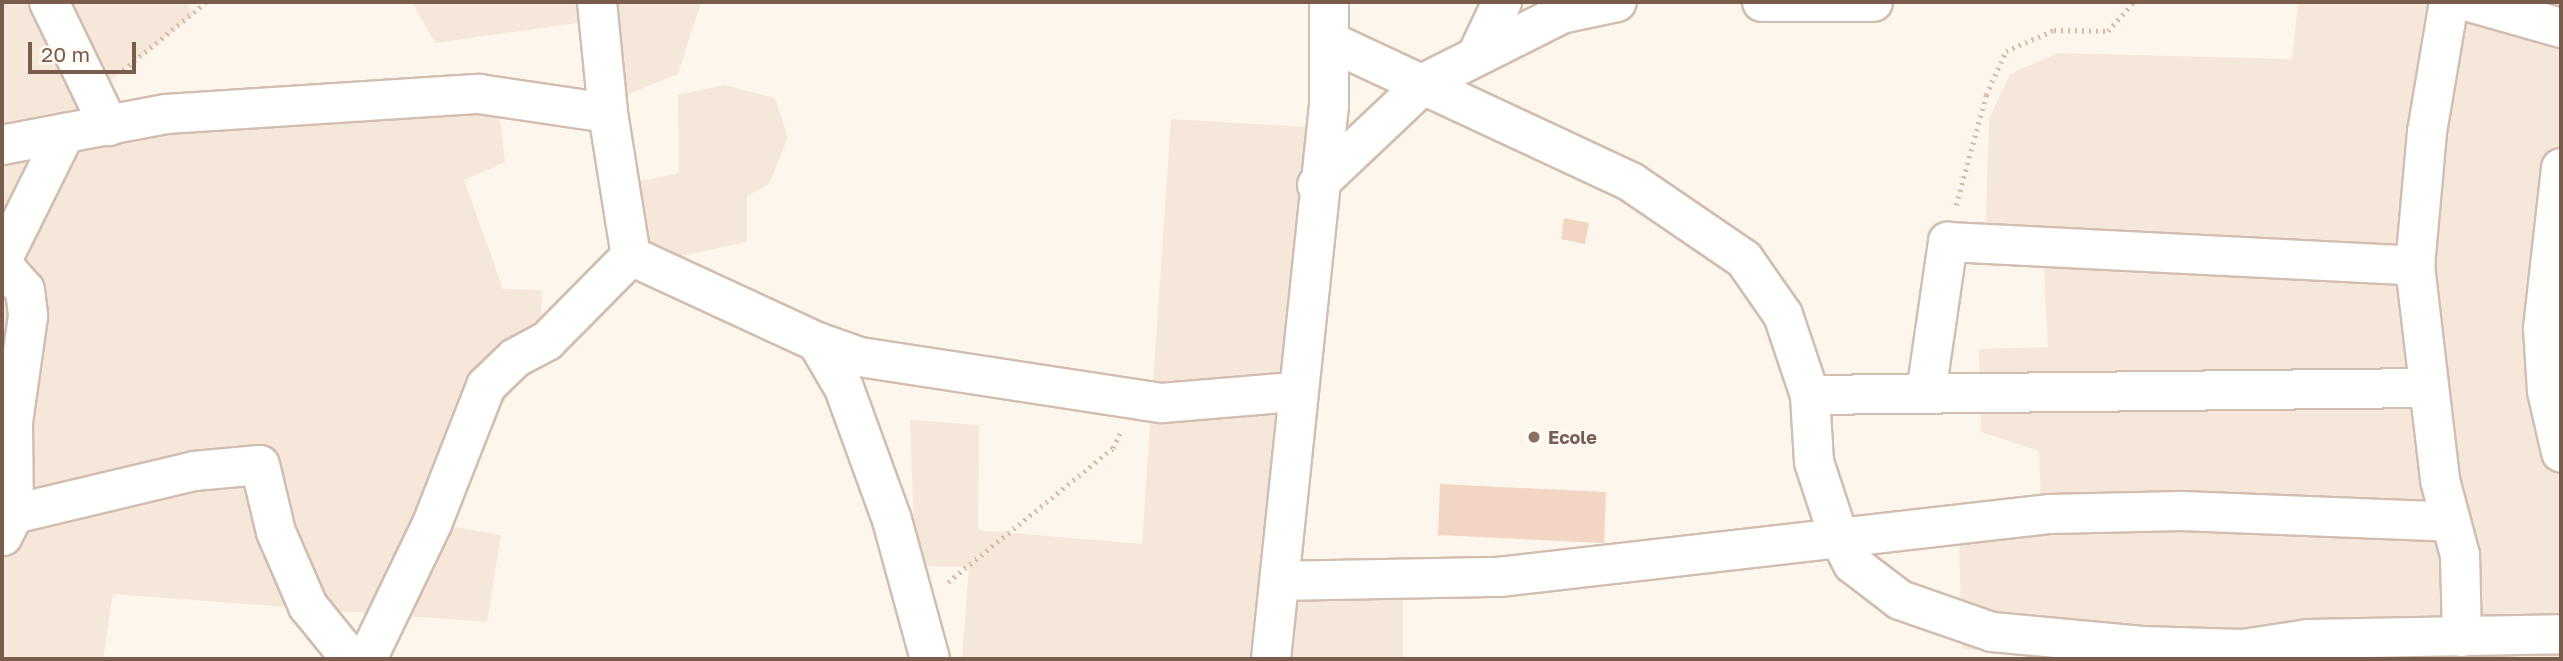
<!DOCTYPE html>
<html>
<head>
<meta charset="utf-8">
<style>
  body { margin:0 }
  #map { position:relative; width:2563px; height:661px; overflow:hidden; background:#fdf6ec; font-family:"Golos Text",sans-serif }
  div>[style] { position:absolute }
  .residential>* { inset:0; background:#f5e8da }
  .building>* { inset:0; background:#f3d5c3 }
  .path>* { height:4.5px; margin-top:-2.25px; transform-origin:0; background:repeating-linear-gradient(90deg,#d9b8a5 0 2px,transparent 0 7px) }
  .roads { filter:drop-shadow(2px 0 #d1beb0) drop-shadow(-2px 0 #d1beb0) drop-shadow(0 2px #d1beb0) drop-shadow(0 -2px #d1beb0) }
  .minor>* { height:38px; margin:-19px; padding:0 19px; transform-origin:19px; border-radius:19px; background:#fff }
  .dots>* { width:19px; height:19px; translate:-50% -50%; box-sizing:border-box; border:4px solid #fffaf3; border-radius:50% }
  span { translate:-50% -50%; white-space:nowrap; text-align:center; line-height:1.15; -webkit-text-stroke:5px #fffaf3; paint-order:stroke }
  .education-label { font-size:18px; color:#785e54; font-weight:700 }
  .left { translate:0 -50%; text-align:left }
  .frame { position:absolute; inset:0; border:4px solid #7a5c4d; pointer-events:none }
  .scale { position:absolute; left:28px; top:42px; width:108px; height:32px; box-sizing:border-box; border:4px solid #7a5c4d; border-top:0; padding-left:9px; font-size:21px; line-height:24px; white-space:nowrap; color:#7a5c4d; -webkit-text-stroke:5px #fffaf3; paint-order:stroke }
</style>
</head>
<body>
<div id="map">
  <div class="residential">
    <i style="clip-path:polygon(2px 2px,187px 2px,193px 15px,85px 101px,98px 135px,498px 100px,505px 162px,464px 180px,503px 289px,542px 290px,540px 342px,432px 523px,501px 535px,487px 622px,113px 594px,103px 659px,2px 659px)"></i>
    <i style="clip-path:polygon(412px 2px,701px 2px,678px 74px,606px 103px,590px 21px,435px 43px)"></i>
    <i style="clip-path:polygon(2298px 2px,2561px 2px,2561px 659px,2125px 659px,1962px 649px,1959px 539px,2042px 536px,2039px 451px,1981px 432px,1979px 349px,2048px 347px,2043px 253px,1985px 249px,1989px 119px,2010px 74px,2058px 53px,2292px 59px)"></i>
    <i style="clip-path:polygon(724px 85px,775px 98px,788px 137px,769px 184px,747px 196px,747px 242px,634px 266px,605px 189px,679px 173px,678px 95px)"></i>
    <i style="clip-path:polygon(1171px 119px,1307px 127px,1262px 584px,1403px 587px,1403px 659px,962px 659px,969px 567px,915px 566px,910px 420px,979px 425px,978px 530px,1142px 544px)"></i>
  </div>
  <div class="building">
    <i style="clip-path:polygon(1564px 218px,1589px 223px,1585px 244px,1561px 239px)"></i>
    <i style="clip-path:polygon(1440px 484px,1606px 492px,1604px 543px,1438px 535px)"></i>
  </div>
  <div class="path">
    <i style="left:123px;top:70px;width:107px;rotate:-39.3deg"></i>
    <i style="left:1956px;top:205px;width:114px;rotate:-74.7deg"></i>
    <i style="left:1986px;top:95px;width:48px;rotate:-65.6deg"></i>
    <i style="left:2006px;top:51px;width:52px;rotate:-23.6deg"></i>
    <i style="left:2054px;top:30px;width:54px;rotate:1.1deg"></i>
    <i style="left:2108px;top:31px;width:38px;rotate:-49deg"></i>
    <i style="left:948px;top:582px;width:213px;rotate:-39.1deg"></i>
    <i style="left:1113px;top:448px;width:17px;rotate:-65deg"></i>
  </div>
  <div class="roads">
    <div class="minor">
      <i style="left:49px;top:2px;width:138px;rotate:64.2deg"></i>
      <i style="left:597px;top:2px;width:112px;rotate:84.3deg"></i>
      <i style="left:1762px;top:2px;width:111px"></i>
      <i style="left:2449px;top:2px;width:132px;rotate:99.6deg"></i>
      <i style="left:2427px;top:132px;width:135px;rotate:95.1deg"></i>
      <i style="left:2415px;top:266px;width:215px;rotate:83.3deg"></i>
      <i style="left:2440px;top:480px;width:78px;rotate:75.1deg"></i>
      <i style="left:2460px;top:555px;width:82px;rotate:88.6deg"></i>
      <i style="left:2469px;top:2px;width:96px;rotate:15.8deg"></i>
      <i style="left:1331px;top:42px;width:331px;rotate:25deg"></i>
      <i style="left:1631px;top:182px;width:137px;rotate:34.3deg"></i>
      <i style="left:1744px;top:259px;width:68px;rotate:55.1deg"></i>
      <i style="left:1783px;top:315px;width:84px;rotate:71.4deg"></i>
      <i style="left:1810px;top:395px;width:67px;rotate:86.6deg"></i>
      <i style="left:1814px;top:462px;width:77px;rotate:71.8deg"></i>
      <i style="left:1838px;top:535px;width:33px;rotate:63deg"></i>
      <i style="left:1853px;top:564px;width:59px;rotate:37.5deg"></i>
      <i style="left:1900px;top:600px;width:97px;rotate:19.2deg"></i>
      <i style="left:1992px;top:632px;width:151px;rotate:5.3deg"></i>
      <i style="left:2142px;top:646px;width:101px;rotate:1.7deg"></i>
      <i style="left:2243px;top:649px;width:66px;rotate:-8.7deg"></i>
      <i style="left:2308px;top:639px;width:253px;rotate:-1.1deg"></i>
      <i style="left:1477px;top:55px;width:59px;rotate:-64.7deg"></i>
      <i style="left:2px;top:145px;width:167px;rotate:-10.7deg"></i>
      <i style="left:166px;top:114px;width:314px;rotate:-3.7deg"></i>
      <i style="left:479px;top:94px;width:130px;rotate:8.4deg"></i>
      <i style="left:608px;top:113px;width:145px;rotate:80.9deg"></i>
      <i style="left:631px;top:256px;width:205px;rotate:24.8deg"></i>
      <i style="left:817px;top:342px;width:53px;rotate:59.6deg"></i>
      <i style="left:844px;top:388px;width:140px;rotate:70deg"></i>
      <i style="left:892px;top:520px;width:144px;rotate:74.7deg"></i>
      <i style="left:2561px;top:168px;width:161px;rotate:96.4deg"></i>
      <i style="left:2543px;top:328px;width:63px;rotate:86.4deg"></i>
      <i style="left:2547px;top:391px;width:63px;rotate:77.1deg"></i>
      <i style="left:1317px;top:185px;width:150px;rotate:-43.4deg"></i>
      <i style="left:1426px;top:82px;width:151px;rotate:-26.7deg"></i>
      <i style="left:1561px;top:14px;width:57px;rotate:-12.1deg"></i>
      <i style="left:2px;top:260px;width:142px;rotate:-63.6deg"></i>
      <i style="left:2px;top:264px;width:35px;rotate:49deg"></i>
      <i style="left:25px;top:290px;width:26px;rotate:83deg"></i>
      <i style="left:28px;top:316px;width:108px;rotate:98deg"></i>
      <i style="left:13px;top:423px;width:91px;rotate:89.4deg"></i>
      <i style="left:14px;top:514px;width:25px;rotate:117deg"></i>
      <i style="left:817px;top:342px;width:46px;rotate:19.2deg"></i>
      <i style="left:860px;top:357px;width:305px;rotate:8.7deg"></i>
      <i style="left:1162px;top:403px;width:132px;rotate:-4.8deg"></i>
      <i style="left:1926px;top:393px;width:153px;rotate:-81.7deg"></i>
      <i style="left:1948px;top:242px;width:468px;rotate:2.9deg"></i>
      <i style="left:1810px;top:395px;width:618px;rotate:-0.65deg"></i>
      <i style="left:14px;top:514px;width:185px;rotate:-13.4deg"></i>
      <i style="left:194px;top:471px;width:66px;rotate:-5.2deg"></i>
      <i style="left:260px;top:465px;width:69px;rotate:76.6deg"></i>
      <i style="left:276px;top:532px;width:81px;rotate:66.6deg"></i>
      <i style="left:308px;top:606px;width:68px;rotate:50.9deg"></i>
      <i style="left:1281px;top:581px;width:218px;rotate:-1.1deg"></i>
      <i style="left:1499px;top:577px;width:555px;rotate:-6.52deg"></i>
      <i style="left:2050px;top:514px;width:132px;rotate:-1.3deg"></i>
      <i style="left:2182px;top:511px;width:269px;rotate:2.3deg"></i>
      <i style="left:367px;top:659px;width:150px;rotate:-64.3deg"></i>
      <i style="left:432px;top:524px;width:148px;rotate:-68.6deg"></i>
      <i style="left:486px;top:386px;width:40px;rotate:-44deg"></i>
      <i style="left:515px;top:358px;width:36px;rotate:-28deg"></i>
      <i style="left:547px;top:341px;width:120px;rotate:-45.3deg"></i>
      <i style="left:1271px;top:659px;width:557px;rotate:-84.02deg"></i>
      <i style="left:1329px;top:105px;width:103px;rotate:-90deg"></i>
    </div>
  </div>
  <div class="dots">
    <i style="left:1534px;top:437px;background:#8d6e63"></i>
  </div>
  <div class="education-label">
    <span class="left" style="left:1548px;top:437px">Ecole</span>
  </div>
  <div class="frame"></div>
  <div class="scale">20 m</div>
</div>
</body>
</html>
